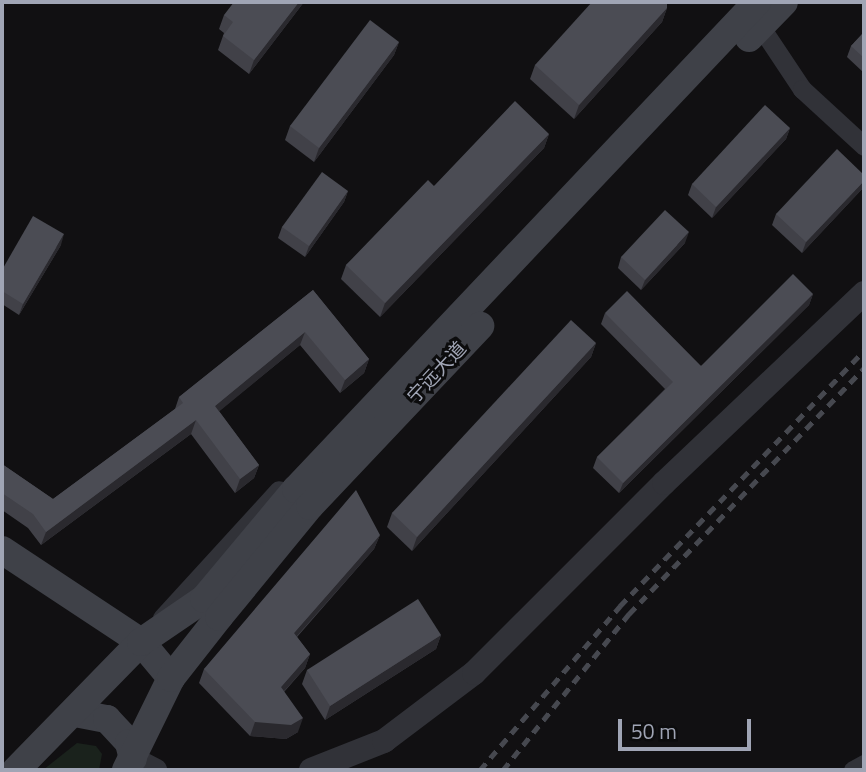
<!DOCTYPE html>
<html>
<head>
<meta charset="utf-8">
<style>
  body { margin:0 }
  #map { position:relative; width:866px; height:772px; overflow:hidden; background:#111012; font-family:"Titillium Web","Noto Sans SC",sans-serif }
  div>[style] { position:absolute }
  .green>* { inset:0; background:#1a221c }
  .minor>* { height:19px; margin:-9.5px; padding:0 9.5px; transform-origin:9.5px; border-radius:9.5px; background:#313238 }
  .tertiary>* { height:24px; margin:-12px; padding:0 12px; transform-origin:12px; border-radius:12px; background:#313238 }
  .secondary>* { height:28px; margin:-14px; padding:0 14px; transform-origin:14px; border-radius:14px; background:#3f4148 }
  .rail>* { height:5px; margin-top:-2.5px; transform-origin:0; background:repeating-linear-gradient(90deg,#46484f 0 9px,transparent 0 16px) }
  .wall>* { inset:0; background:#414148 }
  .shaded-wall>* { inset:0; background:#2a292e }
  .building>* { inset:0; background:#4b4c54 }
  span { translate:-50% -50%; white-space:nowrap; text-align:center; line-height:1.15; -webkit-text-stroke:6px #0c0c0d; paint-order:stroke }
  .street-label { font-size:19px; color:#a0a5b5 }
  .frame { position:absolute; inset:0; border:4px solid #a0a5b5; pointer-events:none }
  .scale { position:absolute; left:618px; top:719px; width:133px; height:32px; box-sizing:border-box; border:4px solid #a0a5b5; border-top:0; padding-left:9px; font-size:21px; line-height:24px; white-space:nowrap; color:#a0a5b5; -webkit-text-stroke:5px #0c0c0d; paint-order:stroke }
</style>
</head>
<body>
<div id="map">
  <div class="green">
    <i style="clip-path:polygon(77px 743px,96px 746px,102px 754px,99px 770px,43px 770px)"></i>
  </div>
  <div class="minor">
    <i style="left:760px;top:26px;width:76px;rotate:56.3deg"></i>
    <i style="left:802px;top:89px;width:84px;rotate:42.6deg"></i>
    <i style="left:162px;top:618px;width:173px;rotate:-47.6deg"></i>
    <i style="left:853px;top:770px;width:13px;rotate:-29deg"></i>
  </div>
  <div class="tertiary">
    <i style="left:133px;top:759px;width:25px;rotate:27deg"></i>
    <i style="left:311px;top:770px;width:79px;rotate:-21.7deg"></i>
    <i style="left:384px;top:741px;width:113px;rotate:-37.1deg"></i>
    <i style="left:474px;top:673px;width:269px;rotate:-45deg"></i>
    <i style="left:664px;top:483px;width:276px;rotate:-43.5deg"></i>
  </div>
  <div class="secondary">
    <i style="left:749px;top:38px;width:50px;rotate:-45.8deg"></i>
    <i style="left:2px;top:550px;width:167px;rotate:33.5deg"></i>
    <i style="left:141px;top:642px;width:47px;rotate:50.2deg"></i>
    <i style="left:75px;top:713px;width:33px;rotate:11deg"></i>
    <i style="left:107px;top:719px;width:33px;rotate:47deg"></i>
    <i style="left:129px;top:743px;width:16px;rotate:76deg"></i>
    <i style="left:16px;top:770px;width:179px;rotate:-45.7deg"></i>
    <i style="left:141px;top:642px;width:76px;rotate:-34.3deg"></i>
    <i style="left:204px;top:599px;width:143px;rotate:-50.1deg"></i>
    <i style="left:296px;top:489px;width:671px;rotate:-46.57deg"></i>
    <i style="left:126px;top:770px;width:102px;rotate:-63.9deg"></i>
    <i style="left:171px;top:678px;width:78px;rotate:-51.8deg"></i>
    <i style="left:219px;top:617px;width:144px;rotate:-50.7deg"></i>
    <i style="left:310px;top:506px;width:248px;rotate:-46.6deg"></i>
  </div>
  <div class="rail">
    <i style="left:480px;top:770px;width:216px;rotate:-49.5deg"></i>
    <i style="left:620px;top:606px;width:353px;rotate:-46.3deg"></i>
    <i style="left:503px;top:770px;width:201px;rotate:-51.1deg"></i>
    <i style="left:629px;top:614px;width:340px;rotate:-46.3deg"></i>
  </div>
  <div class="wall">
    <i style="clip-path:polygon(304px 2px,249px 74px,218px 50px,224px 33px,219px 29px,224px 15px)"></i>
    <i style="clip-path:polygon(667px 8px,662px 22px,574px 119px,530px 79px,535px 65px)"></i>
    <i style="clip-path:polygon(864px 32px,864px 73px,847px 57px,851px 46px)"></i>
    <i style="clip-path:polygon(399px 42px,394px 55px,314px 162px,285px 140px,290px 126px)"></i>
    <i style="clip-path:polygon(790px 128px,786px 139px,712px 218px,688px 195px,692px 184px)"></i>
    <i style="clip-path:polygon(549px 134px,544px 148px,380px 317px,341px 279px,346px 265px,434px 186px)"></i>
    <i style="clip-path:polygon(864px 175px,863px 188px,802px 253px,772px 225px,776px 214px)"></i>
    <i style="clip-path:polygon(348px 191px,344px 202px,305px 257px,278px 238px,282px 227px)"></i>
    <i style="clip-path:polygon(685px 243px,641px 290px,618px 268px,621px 257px)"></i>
    <i style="clip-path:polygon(61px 245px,19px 315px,2px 304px,2px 270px)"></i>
    <i style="clip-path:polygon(313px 290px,369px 359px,364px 373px,340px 393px,300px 345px,219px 411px,259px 465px,254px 478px,235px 493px,191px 434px,41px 545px,28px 528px,2px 510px,2px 464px,53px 499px,175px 409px,179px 397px)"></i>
    <i style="clip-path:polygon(813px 294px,809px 305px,619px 493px,593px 468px,597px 457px,665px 389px,601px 324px,605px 313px,701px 366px)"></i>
    <i style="clip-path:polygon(596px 343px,591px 357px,412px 551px,387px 527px,392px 513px)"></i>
    <i style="clip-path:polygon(380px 535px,374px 549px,297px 637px,310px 654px,305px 668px,284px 692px,298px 732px,286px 739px,250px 736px,199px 683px,204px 669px)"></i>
    <i style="clip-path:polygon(441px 635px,436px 649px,325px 720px,302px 684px,307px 670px)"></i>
  </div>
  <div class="shaded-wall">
    <i style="clip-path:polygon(299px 2px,304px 2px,249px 74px,254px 60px)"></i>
    <i style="clip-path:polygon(667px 8px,662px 22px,574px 119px,579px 105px)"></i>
    <i style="clip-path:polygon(399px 42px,394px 55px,314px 162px,319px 148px)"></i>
    <i style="clip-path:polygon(790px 128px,786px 139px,712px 218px,716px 207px)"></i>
    <i style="clip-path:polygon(549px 134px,544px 148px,380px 317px,385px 303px)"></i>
    <i style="clip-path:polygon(864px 181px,863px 188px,802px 253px,806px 242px)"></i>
    <i style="clip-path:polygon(348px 191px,344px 202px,305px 257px,309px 246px)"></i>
    <i style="clip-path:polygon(689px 232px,685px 243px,641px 290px,645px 280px)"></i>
    <i style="clip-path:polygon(64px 234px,61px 245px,19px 315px,23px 304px)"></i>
    <i style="clip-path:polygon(813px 294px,809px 305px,619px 493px,623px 483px)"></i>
    <i style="clip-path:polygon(305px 332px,300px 345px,210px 419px,215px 406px)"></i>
    <i style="clip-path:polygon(596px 343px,591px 357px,412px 551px,417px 537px)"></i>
    <i style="clip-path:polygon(369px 359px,364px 373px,340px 393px,345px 380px)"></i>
    <i style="clip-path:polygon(196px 420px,191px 434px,41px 545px,46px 532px)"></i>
    <i style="clip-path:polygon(259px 465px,254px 478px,235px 493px,240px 479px)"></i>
    <i style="clip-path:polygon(380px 535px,374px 549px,288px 646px,294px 633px)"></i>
    <i style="clip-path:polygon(441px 635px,436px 649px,325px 720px,330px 706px)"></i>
    <i style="clip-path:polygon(310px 654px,305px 668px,275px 701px,281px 687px)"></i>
    <i style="clip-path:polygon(303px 718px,298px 732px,286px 739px,250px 736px,255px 722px)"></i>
  </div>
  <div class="building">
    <i style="clip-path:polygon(234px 2px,299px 2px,254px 60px,223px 36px,233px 22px,224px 15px)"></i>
    <i style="clip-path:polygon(592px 2px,667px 2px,667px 8px,579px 105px,535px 65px)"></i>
    <i style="clip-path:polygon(370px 20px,399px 42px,319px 148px,290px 126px)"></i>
    <i style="clip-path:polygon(864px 32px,864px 58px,851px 46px)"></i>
    <i style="clip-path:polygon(515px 101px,549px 134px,385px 303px,346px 265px,428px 180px,434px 186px)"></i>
    <i style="clip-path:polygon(765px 105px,790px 128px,716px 207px,692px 184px)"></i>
    <i style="clip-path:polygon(837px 149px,864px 175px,864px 181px,806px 242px,776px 214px)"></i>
    <i style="clip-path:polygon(322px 172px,348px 191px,309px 246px,282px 227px)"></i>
    <i style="clip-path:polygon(665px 210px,689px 232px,645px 280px,621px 257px)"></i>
    <i style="clip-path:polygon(33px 216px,64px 234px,23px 304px,2px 291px,2px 270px)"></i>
    <i style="clip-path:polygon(793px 274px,813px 294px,623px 483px,597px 457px,673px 382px,605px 313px,627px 291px,701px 366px)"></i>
    <i style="clip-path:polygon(313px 290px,369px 359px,345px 380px,305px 332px,215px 406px,259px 465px,240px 479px,196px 420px,46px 532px,33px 514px,2px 493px,2px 464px,53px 499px,183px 403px,179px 397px)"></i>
    <i style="clip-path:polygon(571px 320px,596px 343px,417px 537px,392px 513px)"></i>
    <i style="clip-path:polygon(356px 490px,380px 535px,294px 633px,310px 654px,281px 687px,303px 718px,291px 725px,255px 722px,204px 669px)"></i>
    <i style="clip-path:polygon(418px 599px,441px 635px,330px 706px,307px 670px)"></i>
    <i style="clip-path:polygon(150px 768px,167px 769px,169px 770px,148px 770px)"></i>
  </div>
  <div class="street-label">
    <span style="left:436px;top:372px;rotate:-47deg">宁远大道</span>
  </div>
  <div class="frame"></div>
  <div class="scale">50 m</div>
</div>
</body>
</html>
